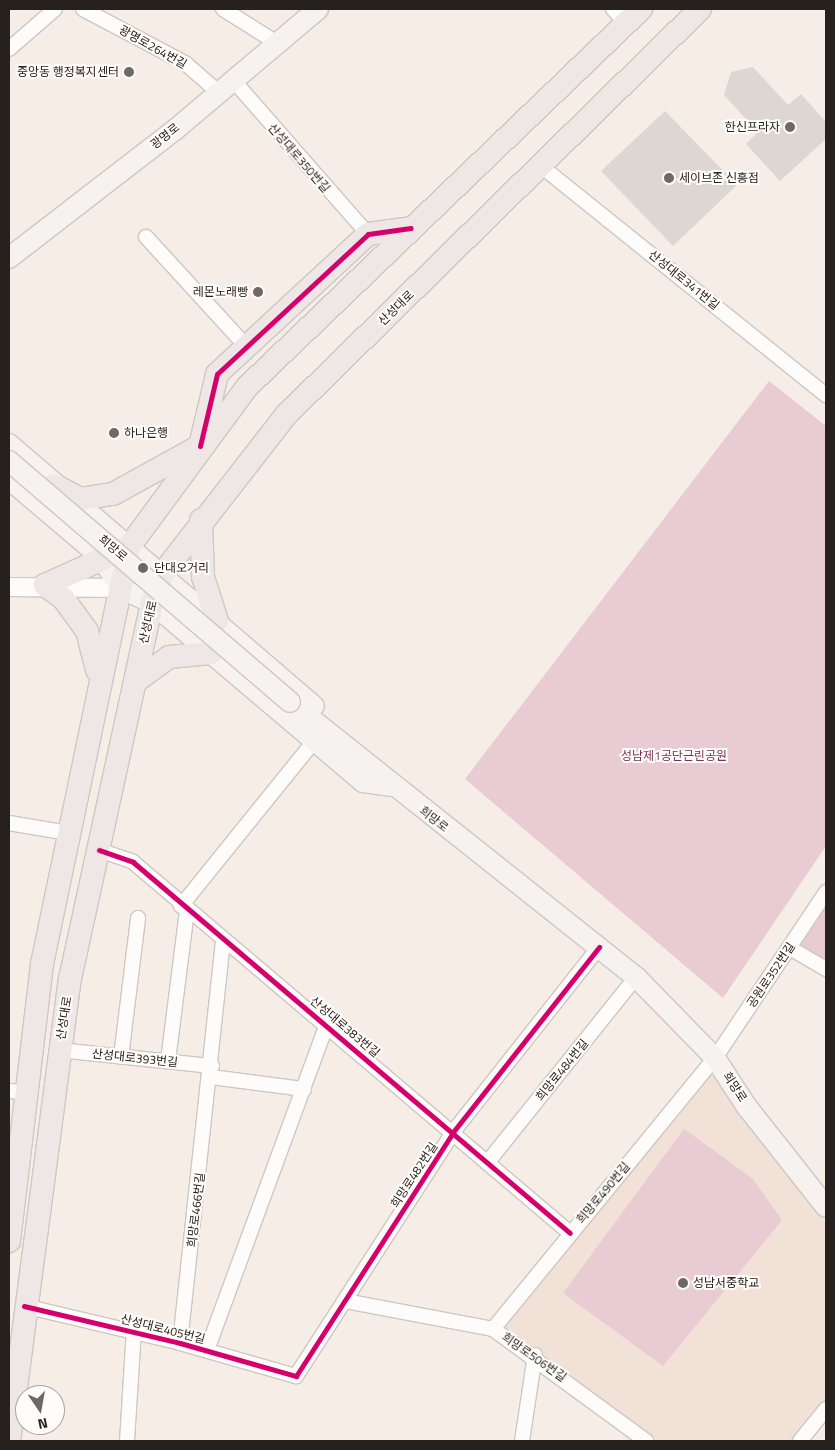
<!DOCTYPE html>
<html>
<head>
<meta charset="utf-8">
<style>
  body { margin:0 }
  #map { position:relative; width:835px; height:1450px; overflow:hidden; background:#f6ede7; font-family:"Titillium Web","Noto Sans KR",sans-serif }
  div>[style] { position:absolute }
  .built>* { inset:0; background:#f2e1d6 }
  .green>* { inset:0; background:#e9cbd3 }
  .building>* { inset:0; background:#ddd7d1 }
  .roads { filter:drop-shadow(1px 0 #cec7c2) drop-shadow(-1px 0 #cec7c2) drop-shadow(0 1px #cec7c2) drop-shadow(0 -1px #cec7c2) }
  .minor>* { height:14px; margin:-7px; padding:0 7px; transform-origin:7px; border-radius:7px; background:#fefcfb }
  .tertiary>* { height:18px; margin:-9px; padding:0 9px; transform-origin:9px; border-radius:9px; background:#fefcfb }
  .secondary>* { height:20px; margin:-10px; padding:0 10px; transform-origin:10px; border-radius:10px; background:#f6f2f0 }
  .primary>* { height:22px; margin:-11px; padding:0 11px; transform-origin:11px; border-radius:11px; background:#eee7e5 }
  .bridges { filter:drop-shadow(1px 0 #cec7c2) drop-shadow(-1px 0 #cec7c2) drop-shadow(0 1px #cec7c2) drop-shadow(0 -1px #cec7c2) }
  .secondary-bridge>* { height:20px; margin:-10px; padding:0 10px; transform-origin:10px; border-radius:10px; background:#f6f2f0 }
  .cycleway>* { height:5px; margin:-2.5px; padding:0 2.5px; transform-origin:2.5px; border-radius:2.5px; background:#d6006c }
  .dots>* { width:14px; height:14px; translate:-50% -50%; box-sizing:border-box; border:2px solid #fffcf9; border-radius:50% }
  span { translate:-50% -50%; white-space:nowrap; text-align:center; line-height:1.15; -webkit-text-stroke:4px #fffcf9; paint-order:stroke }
  .street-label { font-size:12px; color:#26211d }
  .poi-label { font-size:12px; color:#26211d }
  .right { translate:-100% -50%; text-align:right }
  .left { translate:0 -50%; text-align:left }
  .park-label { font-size:12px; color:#793253 }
  .frame { position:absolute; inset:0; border:10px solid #26211d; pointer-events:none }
  .north { position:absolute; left:15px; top:1385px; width:50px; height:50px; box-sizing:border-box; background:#fffcf9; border:1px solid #a8a4a1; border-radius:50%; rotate:168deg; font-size:14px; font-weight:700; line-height:20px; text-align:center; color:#26211d }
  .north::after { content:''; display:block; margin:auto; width:18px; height:22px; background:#6f6864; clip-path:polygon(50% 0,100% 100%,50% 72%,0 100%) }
</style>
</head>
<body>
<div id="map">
  <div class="built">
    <i style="clip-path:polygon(708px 1072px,747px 1107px,826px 1223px,826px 1407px,798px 1441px,646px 1441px,504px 1327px)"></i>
  </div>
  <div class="green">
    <i style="clip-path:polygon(769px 381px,826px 426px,826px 846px,723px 998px,465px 779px)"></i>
    <i style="clip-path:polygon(826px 902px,826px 964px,797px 946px)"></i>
    <i style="clip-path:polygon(684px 1129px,752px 1178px,782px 1220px,663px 1366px,563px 1293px)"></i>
  </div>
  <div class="building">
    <i style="clip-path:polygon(753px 67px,788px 105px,801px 94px,826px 122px,826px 139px,780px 181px,746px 144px,758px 132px,724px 95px,731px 72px)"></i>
    <i style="clip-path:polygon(665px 111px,737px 185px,673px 246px,601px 171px)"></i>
  </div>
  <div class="roads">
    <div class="minor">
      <i style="left:83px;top:9px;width:115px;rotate:27.9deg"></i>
      <i style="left:185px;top:63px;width:44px;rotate:41.3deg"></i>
      <i style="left:223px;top:9px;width:64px;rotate:32.2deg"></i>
      <i style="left:613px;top:9px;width:19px;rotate:47deg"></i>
      <i style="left:9px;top:49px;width:61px;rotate:-41deg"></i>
      <i style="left:233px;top:80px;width:205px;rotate:48.8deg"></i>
      <i style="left:541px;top:166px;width:366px;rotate:38.8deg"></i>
      <i style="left:146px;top:237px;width:148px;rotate:47.5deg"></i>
      <i style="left:9px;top:823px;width:60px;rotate:9.6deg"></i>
      <i style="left:99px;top:850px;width:36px;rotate:19deg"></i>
      <i style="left:133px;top:862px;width:573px;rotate:40.33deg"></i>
      <i style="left:181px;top:906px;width:212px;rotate:-51.1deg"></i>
      <i style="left:790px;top:948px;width:42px;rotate:30.3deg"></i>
      <i style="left:59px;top:1050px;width:154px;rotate:6deg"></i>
      <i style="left:121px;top:1057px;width:140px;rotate:-83deg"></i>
      <i style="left:168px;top:1061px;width:151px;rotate:-82.8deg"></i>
      <i style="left:211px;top:1077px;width:94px;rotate:7.4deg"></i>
      <i style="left:9px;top:1091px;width:17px;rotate:3deg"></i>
      <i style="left:487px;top:1163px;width:238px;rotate:-51.3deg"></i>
      <i style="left:345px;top:1301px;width:151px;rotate:10.7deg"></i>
      <i style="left:493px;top:1329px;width:190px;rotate:36.2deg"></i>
      <i style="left:24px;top:1306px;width:160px;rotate:13.3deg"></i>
      <i style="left:180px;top:1343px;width:121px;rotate:15.9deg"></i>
      <i style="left:296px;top:1376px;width:290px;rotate:-57.2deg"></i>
      <i style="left:453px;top:1132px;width:236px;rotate:-51.7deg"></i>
      <i style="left:493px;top:1329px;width:350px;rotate:-50.7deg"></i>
      <i style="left:715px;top:1058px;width:200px;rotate:-56.2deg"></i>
      <i style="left:180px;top:1343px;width:402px;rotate:-83.9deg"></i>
      <i style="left:207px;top:1350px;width:347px;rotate:-69.8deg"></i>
      <i style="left:127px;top:1441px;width:110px;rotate:-86.4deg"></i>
      <i style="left:522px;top:1441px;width:87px;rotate:-81.4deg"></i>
      <i style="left:800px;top:1441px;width:41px;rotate:-50.9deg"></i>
    </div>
    <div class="tertiary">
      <i style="left:9px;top:587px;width:111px;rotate:0.5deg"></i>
    </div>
    <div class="secondary">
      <i style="left:9px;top:258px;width:211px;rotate:-37.7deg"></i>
      <i style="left:176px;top:129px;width:186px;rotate:-40.2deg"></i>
      <i style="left:9px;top:444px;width:402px;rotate:40.7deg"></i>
      <i style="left:9px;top:479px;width:121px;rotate:40.3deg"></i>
      <i style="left:101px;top:557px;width:36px;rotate:58deg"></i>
      <i style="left:120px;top:588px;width:35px;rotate:25deg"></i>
      <i style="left:152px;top:603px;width:277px;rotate:40.3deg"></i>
      <i style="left:363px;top:782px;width:29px;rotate:8deg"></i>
      <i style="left:290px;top:702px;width:442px;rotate:38.5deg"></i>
      <i style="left:636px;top:977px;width:113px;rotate:45.7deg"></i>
      <i style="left:715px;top:1058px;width:59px;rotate:56.9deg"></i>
      <i style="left:747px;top:1107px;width:127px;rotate:51.7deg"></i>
    </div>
    <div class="primary">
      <i style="left:54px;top:485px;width:30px;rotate:28deg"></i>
      <i style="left:80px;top:499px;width:33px;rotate:-9deg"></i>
      <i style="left:113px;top:494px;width:99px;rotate:-28.9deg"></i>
      <i style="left:200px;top:446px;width:74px;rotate:-76.7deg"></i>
      <i style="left:217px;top:374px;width:206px;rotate:-42.8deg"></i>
      <i style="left:368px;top:234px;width:43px;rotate:-7.9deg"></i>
      <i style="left:201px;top:520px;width:57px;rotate:88deg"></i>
      <i style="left:203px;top:577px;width:46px;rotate:72.3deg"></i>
      <i style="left:97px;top:670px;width:40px;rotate:-104.4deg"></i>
      <i style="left:87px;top:631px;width:39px;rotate:-126deg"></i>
      <i style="left:64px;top:599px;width:24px;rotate:-144deg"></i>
      <i style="left:45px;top:585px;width:92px;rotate:-24.3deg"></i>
      <i style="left:135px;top:682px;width:42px;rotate:-36.3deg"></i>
      <i style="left:169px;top:657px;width:42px;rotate:-5.4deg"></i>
      <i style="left:9px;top:1241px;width:279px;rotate:-83.2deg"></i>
      <i style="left:42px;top:964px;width:426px;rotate:-78.2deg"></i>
      <i style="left:129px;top:547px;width:199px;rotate:-53.6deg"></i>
      <i style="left:247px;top:387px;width:546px;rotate:-43.81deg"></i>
      <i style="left:9px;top:1441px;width:466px;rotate:-82.5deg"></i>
      <i style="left:70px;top:979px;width:385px;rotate:-77.7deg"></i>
      <i style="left:152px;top:603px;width:32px;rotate:-70deg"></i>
      <i style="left:163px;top:573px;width:202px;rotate:-52.1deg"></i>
      <i style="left:287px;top:414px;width:578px;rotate:-44.44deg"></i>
    </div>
  </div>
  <div class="bridges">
    <div class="secondary-bridge">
      <i style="left:9px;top:461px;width:370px;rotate:40.6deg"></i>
    </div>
  </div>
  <div class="cycleway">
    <i style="left:200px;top:446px;width:74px;rotate:-76.7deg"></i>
    <i style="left:217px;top:374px;width:206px;rotate:-42.8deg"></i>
    <i style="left:368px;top:234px;width:43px;rotate:-7.9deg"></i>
    <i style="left:99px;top:850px;width:36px;rotate:19deg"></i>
    <i style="left:133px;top:862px;width:573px;rotate:40.33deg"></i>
    <i style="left:24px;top:1306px;width:160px;rotate:13.3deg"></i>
    <i style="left:180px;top:1343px;width:121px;rotate:15.9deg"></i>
    <i style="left:296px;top:1376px;width:290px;rotate:-57.2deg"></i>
    <i style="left:453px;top:1132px;width:236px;rotate:-51.7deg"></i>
  </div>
  <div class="dots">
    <i style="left:129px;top:72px;background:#6f6864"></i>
    <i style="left:790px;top:127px;background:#6f6864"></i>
    <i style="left:669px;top:178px;background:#6f6864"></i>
    <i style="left:258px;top:292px;background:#6f6864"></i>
    <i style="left:114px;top:433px;background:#6f6864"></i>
    <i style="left:143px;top:568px;background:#6f6864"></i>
    <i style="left:683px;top:1283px;background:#6f6864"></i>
  </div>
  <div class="street-label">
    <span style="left:153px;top:47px;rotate:29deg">광명로264번길</span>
    <span style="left:165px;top:136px;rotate:-39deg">광명로</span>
    <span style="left:299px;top:158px;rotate:49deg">산성대로350번길</span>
    <span style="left:684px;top:280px;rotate:39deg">산성대로341번길</span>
    <span style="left:396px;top:308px;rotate:-44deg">산성대로</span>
    <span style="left:113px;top:548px;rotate:40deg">희망로</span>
    <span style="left:148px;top:622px;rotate:-77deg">산성대로</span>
    <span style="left:434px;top:819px;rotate:38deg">희망로</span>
    <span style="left:771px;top:975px;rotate:-56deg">공원로352번길</span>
    <span style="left:64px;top:1018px;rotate:-81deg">산성대로</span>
    <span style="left:345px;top:1027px;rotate:40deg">산성대로383번길</span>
    <span style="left:135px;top:1058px;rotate:6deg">산성대로393번길</span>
    <span style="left:562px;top:1070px;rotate:-51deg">희망로484번길</span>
    <span style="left:735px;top:1087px;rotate:57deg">희망로</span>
    <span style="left:414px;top:1175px;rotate:-57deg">희망로482번길</span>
    <span style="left:603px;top:1193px;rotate:-50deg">희망로490번길</span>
    <span style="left:196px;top:1210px;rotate:-83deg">희망로466번길</span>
    <span style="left:163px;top:1329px;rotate:14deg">산성대로405번길</span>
    <span style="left:534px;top:1357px;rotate:35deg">희망로506번길</span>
  </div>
  <div class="poi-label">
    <span class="right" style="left:119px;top:72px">중앙동 행정복지센터</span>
    <span class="right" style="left:780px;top:127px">한신프라자</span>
    <span class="left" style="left:679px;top:178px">세이브존 신흥점</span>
    <span class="right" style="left:248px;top:292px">레몬노래빵</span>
    <span class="left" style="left:124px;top:433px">하나은행</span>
    <span class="left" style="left:154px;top:568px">단대오거리</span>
    <span class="left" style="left:693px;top:1283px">성남서중학교</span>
  </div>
  <div class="park-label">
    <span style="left:674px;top:756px">성남제1공단근린공원</span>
  </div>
  <div class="frame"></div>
  <div class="north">N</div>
</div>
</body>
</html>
